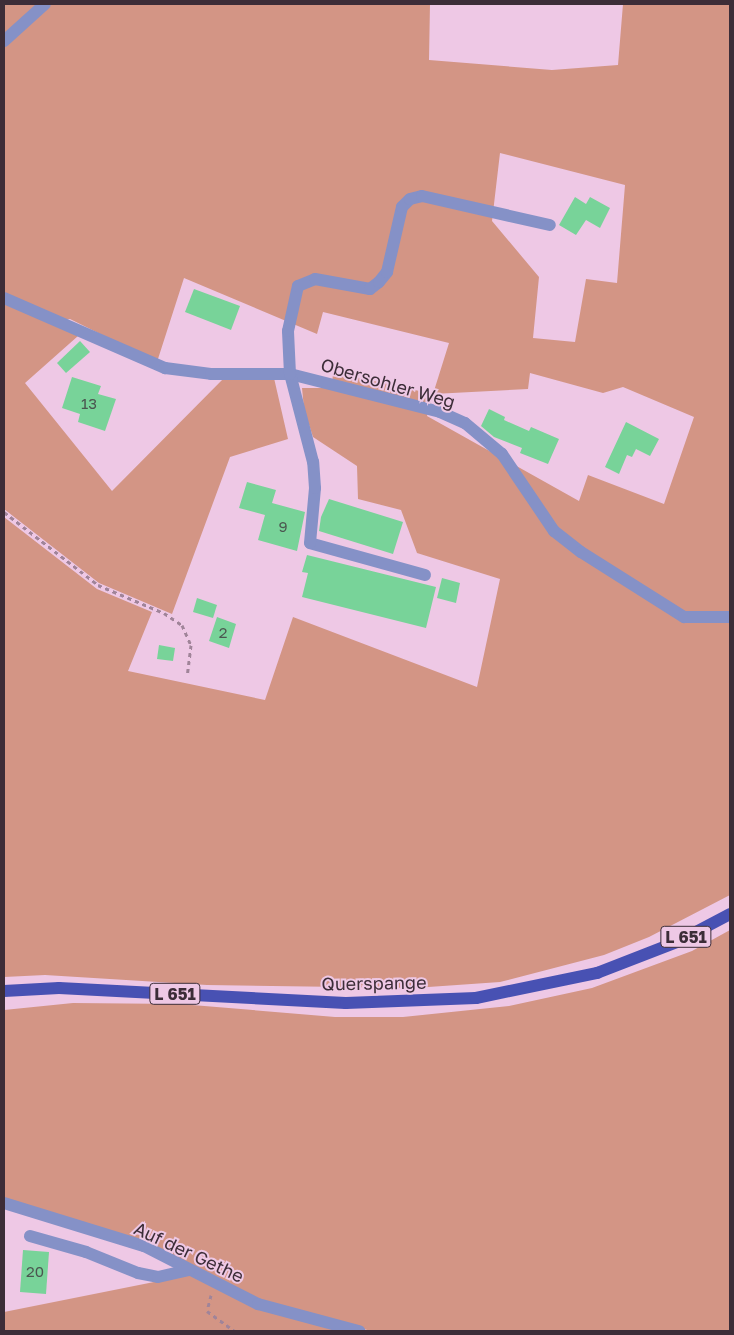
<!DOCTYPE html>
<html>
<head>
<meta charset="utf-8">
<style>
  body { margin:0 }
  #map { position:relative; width:734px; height:1335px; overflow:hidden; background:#eec8e5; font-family:"Golos Text",sans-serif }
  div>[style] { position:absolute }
  .green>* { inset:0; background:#d39585 }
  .building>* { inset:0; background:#78d399 }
  .path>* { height:3px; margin-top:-1.5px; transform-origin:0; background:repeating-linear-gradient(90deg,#a08499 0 4px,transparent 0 8px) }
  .minor>* { height:12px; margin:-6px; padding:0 6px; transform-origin:6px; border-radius:6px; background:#8591c7 }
  .major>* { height:12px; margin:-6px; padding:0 6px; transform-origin:6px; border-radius:6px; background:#4851b3 }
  span { translate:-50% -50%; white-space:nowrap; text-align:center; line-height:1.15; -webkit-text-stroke:4px #eec8e5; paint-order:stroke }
  .number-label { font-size:15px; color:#4b5650 }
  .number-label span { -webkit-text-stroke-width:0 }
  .shield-label span { padding:1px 4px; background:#eec8e5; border:1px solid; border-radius:4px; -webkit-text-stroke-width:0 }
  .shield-label { font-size:16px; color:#3c2d38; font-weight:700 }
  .street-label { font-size:18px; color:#3c2d38 }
  .frame { position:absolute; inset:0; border:5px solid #3c2d38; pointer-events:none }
</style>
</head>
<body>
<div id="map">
  <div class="green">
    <i style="clip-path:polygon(evenodd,4px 4px,430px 4px,429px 60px,552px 70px,618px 65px,623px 4px,730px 4px,730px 895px,649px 937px,604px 955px,500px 982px,414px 988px,207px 985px,45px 975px,4px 977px,4px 517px,97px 589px,152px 612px,128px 671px,265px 700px,293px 617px,477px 687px,500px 579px,417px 553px,401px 510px,358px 499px,357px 466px,313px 437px,304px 409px,302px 388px,332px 388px,333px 372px,433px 394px,449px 343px,323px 312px,317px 334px,184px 278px,157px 362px,70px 319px,58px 321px,4px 296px,4px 4px,500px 153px,625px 185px,617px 283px,586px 279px,575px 342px,533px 338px,539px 277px,492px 221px,500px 153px,4px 4px,530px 373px,603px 393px,623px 387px,694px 417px,664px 504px,588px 475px,579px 501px,427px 416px,433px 394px,528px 389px,530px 373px)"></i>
    <i style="clip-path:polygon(4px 301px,78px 336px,25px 383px,112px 491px,225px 377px,274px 378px,288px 439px,230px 457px,172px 614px,99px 583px,4px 509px)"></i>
    <i style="clip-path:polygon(730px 930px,730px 1331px,371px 1331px,259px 1301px,144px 1243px,4px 1200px,4px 1010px,73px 1003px,180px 1004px,335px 1017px,403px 1017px,509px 1006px,592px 988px,692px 951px)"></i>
    <i style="clip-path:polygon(189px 1275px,338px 1331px,4px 1331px,4px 1312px)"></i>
  </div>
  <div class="building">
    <i style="clip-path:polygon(575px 197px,586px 204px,590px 197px,610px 208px,600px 228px,586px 220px,576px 235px,559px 225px)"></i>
    <i style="clip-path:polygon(194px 289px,240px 306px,231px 330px,185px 312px)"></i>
    <i style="clip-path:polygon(80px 341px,90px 352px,66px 373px,57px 363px)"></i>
    <i style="clip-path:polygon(72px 377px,101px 386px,98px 394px,116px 399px,105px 431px,78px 422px,80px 414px,62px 408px)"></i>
    <i style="clip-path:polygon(489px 409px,505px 417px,504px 420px,529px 431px,531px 427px,559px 439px,548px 464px,520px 453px,522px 448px,494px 437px,481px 426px)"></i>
    <i style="clip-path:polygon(626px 422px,659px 439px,650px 456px,636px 449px,632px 457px,627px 455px,619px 474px,605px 467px)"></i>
    <i style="clip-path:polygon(247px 482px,276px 490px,272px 503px,305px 512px,297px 551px,258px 540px,265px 515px,239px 508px)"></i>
    <i style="clip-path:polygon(329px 499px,403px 522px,393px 554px,319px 531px,321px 517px)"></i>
    <i style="clip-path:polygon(307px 555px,436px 587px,426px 628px,302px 597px,308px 573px,302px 572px)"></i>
    <i style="clip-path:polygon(442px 578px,460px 583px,456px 603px,437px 598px)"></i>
    <i style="clip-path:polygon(197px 598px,217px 605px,213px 618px,193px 612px)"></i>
    <i style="clip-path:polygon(217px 617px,236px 624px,229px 648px,209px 641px)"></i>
    <i style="clip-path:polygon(159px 645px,175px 648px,173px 661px,157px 659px)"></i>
    <i style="clip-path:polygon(23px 1250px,49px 1252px,46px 1294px,20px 1292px)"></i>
  </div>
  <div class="path">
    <i style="left:4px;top:512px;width:119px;rotate:37.8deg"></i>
    <i style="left:98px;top:585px;width:72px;rotate:23deg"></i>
    <i style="left:164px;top:613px;width:22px;rotate:34deg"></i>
    <i style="left:182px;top:625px;width:22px;rotate:66deg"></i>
    <i style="left:191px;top:645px;width:31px;rotate:97deg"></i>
    <i style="left:211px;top:1295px;width:16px;rotate:104deg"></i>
    <i style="left:207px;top:1311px;width:34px;rotate:36deg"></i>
  </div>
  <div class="minor">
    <i style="left:4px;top:41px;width:55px;rotate:-42.1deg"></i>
    <i style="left:4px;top:298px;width:176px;rotate:23.5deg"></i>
    <i style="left:165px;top:368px;width:46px;rotate:7.4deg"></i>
    <i style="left:211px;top:374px;width:79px"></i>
    <i style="left:290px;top:374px;width:155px;rotate:14.2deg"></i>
    <i style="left:440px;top:412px;width:27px;rotate:24deg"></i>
    <i style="left:465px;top:423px;width:48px;rotate:40deg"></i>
    <i style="left:502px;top:454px;width:93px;rotate:56deg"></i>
    <i style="left:554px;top:531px;width:34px;rotate:38deg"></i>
    <i style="left:581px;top:552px;width:122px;rotate:32.3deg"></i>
    <i style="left:684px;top:617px;width:46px"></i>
    <i style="left:425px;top:575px;width:119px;rotate:-164.5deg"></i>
    <i style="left:310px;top:543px;width:55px;rotate:-84.8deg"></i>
    <i style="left:315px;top:488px;width:26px;rotate:-94deg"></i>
    <i style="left:313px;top:462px;width:91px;rotate:-104.6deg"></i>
    <i style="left:290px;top:374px;width:43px;rotate:-92.7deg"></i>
    <i style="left:288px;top:331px;width:46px;rotate:-77.5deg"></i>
    <i style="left:298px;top:286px;width:18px;rotate:-22deg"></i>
    <i style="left:315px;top:279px;width:56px;rotate:10.3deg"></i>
    <i style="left:370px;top:289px;width:11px;rotate:-38deg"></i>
    <i style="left:379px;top:282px;width:13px;rotate:-51deg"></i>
    <i style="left:387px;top:272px;width:67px;rotate:-77deg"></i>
    <i style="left:402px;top:207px;width:11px;rotate:-45deg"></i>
    <i style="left:410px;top:199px;width:12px;rotate:-14deg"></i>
    <i style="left:422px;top:196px;width:131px;rotate:12.8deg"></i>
    <i style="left:4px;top:1203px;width:146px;rotate:17.1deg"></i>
    <i style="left:144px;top:1246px;width:128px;rotate:27deg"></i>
    <i style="left:258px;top:1304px;width:105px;rotate:15deg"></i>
    <i style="left:30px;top:1236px;width:58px;rotate:15.9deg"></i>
    <i style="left:86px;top:1252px;width:56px;rotate:22deg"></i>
    <i style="left:138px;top:1273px;width:20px;rotate:11deg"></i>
    <i style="left:158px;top:1277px;width:32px;rotate:-13deg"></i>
  </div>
  <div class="major">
    <i style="left:4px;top:991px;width:55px;rotate:-3.1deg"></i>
    <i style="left:59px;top:988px;width:287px;rotate:3deg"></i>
    <i style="left:346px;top:1003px;width:130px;rotate:-2.2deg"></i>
    <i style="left:476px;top:998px;width:124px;rotate:-11.7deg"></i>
    <i style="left:597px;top:973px;width:86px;rotate:-21.2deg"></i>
    <i style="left:677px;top:942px;width:60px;rotate:-27.8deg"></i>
  </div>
  <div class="number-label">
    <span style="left:89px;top:404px">13</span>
    <span style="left:283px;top:527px">9</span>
    <span style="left:223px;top:633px">2</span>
    <span style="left:35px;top:1272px">20</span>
  </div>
  <div class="shield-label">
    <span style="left:686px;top:937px">L 651</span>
    <span style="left:175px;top:994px">L 651</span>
  </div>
  <div class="street-label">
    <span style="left:388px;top:383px;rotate:16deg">Obersohler Weg</span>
    <span style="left:374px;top:983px;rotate:-1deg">Querspange</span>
    <span style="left:189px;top:1252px;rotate:25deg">Auf der Gethe</span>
  </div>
  <div class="frame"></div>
</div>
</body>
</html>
